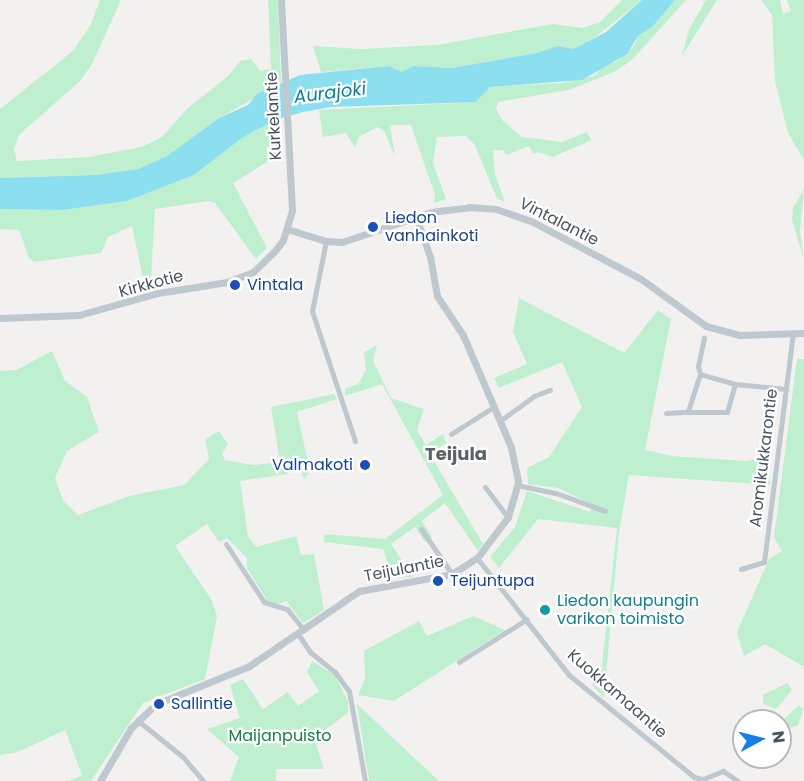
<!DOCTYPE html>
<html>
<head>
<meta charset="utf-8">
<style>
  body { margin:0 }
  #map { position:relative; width:804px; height:781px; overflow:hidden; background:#f3f0f0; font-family:Poppins,sans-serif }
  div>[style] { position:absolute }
  .green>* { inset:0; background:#bef0cf }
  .water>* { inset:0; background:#8bdfee }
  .minor>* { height:5px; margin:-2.5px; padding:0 2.5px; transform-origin:2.5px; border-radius:2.5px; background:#bec8cf }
  .tertiary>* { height:7px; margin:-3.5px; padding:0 3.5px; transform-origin:3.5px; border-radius:3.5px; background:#bec8cf }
  .dots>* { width:16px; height:16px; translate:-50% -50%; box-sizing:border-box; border:3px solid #fff; border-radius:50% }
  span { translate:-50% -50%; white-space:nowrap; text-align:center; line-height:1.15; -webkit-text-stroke:4.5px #fff; paint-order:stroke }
  .street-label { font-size:16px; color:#48555e }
  .transit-label { font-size:16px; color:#164399 }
  .left { translate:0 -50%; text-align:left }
  .right { translate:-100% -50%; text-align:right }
  .culture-label { font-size:16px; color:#0d838f }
  .park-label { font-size:16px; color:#158246 }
  .water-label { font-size:18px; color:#0a8298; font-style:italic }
  .neighbourhood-label { font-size:18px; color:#5c6165; font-weight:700 }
  .north { position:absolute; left:732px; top:709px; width:60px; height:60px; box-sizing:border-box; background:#fff; border:2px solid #b6bbbf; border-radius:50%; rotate:83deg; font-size:16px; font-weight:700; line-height:24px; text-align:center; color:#48555e }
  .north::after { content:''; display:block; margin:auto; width:21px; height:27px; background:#157de8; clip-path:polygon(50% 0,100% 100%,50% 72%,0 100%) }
</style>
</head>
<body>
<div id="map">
  <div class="green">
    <i style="clip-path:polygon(100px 0,121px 0,92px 64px,80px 81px,19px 135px,14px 149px,17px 161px,89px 157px,141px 147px,162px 137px,187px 109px,228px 76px,240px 61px,251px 59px,260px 71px,271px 69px,268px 0,278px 0,281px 83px,219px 118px,167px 156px,138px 169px,96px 175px,0 178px,0 109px,73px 51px,91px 24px)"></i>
    <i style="clip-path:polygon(622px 0,642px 0,584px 46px,574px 49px,558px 46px,537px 53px,452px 68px,415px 66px,400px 73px,389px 66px,321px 72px,313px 46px,360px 49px,437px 45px,552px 24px,583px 28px,600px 22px)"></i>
    <i style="clip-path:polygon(675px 0,686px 0,632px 60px,616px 71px,569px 90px,498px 102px,496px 109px,502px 120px,522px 137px,562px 142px,587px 132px,591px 140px,553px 157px,538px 152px,533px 154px,529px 146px,507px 155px,503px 150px,493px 150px,495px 174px,505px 202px,497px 199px,475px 145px,466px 136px,437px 137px,433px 163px,446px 199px,434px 203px,435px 195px,411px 125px,390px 125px,395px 156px,384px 131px,377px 127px,359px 137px,355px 148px,346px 133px,323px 137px,319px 110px,476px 102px,490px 87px,563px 83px,594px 76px,605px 64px,615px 62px,633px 47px,638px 36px,653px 26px)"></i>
    <i style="clip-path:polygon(706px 0,717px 0,682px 56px,689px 29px)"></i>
    <i style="clip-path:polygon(761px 0,780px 0,783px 14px,791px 11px,787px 0,804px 0,804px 160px,788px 133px,775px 81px,772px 15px)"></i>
    <i style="clip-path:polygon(275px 120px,277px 156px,233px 183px,267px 248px,256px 259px,215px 203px,209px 201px,155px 209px,151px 277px,163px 281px,145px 288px,132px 226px,108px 237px,101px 253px,34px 262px,29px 258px,19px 230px,0 229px,0 209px,62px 210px,127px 201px,194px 175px,242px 138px)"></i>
    <i style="clip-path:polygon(804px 189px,800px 231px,804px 260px,792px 220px,793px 208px)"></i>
    <i style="clip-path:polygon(519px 298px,624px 353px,658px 310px,671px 319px,645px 450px,672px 456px,745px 461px,763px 458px,771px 485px,629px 475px,619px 532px,604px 698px,592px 685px,601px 674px,617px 528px,538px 519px,499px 568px,490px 557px,515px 527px,527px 491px,590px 512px,593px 505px,558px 488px,528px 484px,527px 468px,549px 457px,582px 407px,562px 362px,499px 388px,494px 378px,527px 364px,513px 332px)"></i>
    <i style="clip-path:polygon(377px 345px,373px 361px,391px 398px,424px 409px,417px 430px,426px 445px,443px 434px,446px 443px,430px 454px,483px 544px,478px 551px,445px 503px,422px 521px,432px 537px,425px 542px,415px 527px,391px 544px,413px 577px,393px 578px,383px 549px,324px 542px,324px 534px,385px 539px,443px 495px,382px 384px,345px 396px,345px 389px,358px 384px,366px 370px,364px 352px)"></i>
    <i style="clip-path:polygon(52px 351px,65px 381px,87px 397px,99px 432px,67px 451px,55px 478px,63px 500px,78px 515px,129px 496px,184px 485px,209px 459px,205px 439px,219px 431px,228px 444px,222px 454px,225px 460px,253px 465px,280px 462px,271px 407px,334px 394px,337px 399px,297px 412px,310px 472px,304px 479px,298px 463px,286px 466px,287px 474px,240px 481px,248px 536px,256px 547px,296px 536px,301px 555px,314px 554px,324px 610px,303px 623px,286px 601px,275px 605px,268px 602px,247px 568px,247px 558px,227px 538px,219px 542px,207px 524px,175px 546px,211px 599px,217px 616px,205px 679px,143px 703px,91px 781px,69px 781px,82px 775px,65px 730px,18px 752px,0 755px,0 371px,16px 370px)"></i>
    <i style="clip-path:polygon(797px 359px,804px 359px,804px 667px,765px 644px,744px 656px,737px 632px,769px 559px,782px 551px,774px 537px)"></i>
    <i style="clip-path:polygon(473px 616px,505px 630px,394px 701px,358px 695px,365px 679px,364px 651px,419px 621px,427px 636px)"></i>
    <i style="clip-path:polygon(312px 661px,335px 675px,348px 701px,348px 713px,314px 738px,324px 769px,276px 769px,276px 781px,230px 781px,239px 757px,207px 729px,240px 718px,230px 685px,243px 679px,263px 709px,288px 692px,298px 706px,319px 691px,307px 672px)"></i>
    <i style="clip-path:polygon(787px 683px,792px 690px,776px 709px,763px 704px,763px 695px)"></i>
    <i style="clip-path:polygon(357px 704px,410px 754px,439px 781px,369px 781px)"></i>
    <i style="clip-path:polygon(799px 705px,803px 710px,798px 725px,791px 728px,783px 720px)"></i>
  </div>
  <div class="water">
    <i style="clip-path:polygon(642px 0,675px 0,653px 26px,638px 36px,627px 54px,582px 80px,490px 87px,476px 102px,331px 107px,303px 112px,275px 120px,242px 138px,194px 175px,127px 201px,62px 210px,0 209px,0 178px,96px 175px,138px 169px,167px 156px,219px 118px,248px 105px,257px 94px,300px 75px,389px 66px,401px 72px,414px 66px,452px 68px,537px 53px,558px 46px,574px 49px,606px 32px)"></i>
  </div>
  <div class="minor">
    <i style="left:326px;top:241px;width:71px;rotate:101.3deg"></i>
    <i style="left:312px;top:311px;width:137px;rotate:71.7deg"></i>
    <i style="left:700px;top:374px;width:8px;rotate:-104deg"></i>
    <i style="left:698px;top:366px;width:29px;rotate:-78deg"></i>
    <i style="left:735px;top:384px;width:36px;rotate:-164deg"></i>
    <i style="left:700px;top:374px;width:40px;rotate:108deg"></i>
    <i style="left:688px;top:412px;width:39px"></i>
    <i style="left:727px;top:412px;width:29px;rotate:-74deg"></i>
    <i style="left:735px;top:384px;width:51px;rotate:5.6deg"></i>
    <i style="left:666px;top:413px;width:22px;rotate:-3deg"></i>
    <i style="left:501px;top:420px;width:41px;rotate:-36deg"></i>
    <i style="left:534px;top:396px;width:17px;rotate:-21deg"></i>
    <i style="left:451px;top:434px;width:52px;rotate:-32.5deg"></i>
    <i style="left:517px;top:485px;width:40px;rotate:12deg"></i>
    <i style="left:556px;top:493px;width:52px;rotate:20.2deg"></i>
    <i style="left:485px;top:487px;width:38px;rotate:53deg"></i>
    <i style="left:421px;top:529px;width:55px;rotate:55.4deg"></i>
    <i style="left:226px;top:544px;width:69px;rotate:56.8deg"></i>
    <i style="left:264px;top:602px;width:24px;rotate:17deg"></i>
    <i style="left:287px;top:609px;width:27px;rotate:51deg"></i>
    <i style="left:477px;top:558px;width:149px;rotate:51.8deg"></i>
    <i style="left:569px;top:675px;width:161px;rotate:39.2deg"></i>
    <i style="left:694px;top:777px;width:9px;rotate:13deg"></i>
    <i style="left:703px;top:779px;width:22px;rotate:-22deg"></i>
    <i style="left:723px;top:771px;width:18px;rotate:34deg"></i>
    <i style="left:741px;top:569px;width:24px;rotate:-17deg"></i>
    <i style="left:764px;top:562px;width:231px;rotate:-82.8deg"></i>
    <i style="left:298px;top:634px;width:22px;rotate:56deg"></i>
    <i style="left:310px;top:652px;width:32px;rotate:39deg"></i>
    <i style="left:335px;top:672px;width:24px;rotate:54deg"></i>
    <i style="left:349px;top:691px;width:91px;rotate:79.9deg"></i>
    <i style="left:459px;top:662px;width:80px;rotate:-32.3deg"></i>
    <i style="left:137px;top:720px;width:59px;rotate:38.8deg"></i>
    <i style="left:183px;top:757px;width:31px;rotate:50deg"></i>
  </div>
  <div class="tertiary">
    <i style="left:287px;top:229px;width:41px;rotate:17.1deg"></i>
    <i style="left:326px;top:241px;width:16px;rotate:4deg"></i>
    <i style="left:342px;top:242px;width:94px;rotate:-18.6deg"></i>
    <i style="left:431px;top:212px;width:38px;rotate:-7deg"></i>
    <i style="left:469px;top:207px;width:27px;rotate:4deg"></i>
    <i style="left:496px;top:209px;width:39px;rotate:19deg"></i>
    <i style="left:533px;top:222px;width:122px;rotate:27.8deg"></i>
    <i style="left:641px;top:279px;width:80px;rotate:35.9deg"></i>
    <i style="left:706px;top:326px;width:35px;rotate:15deg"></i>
    <i style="left:740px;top:335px;width:64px;rotate:-1.8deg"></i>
    <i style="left:0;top:318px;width:79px;rotate:-2.2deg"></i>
    <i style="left:79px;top:315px;width:82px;rotate:-15.6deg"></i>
    <i style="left:158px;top:293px;width:70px;rotate:-9.1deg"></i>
    <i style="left:227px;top:282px;width:28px;rotate:-21deg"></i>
    <i style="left:253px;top:272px;width:29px;rotate:-44deg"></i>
    <i style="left:274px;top:252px;width:15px;rotate:-53deg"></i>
    <i style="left:283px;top:240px;width:31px;rotate:-73deg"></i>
    <i style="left:292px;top:210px;width:210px;rotate:-93deg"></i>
    <i style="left:100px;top:781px;width:61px;rotate:-59.7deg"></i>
    <i style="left:131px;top:728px;width:35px;rotate:-44deg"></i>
    <i style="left:156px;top:704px;width:100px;rotate:-22.2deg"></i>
    <i style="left:249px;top:666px;width:133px;rotate:-34.3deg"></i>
    <i style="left:359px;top:591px;width:95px;rotate:-10.4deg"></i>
    <i style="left:452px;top:574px;width:30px;rotate:-33deg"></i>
    <i style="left:477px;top:558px;width:51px;rotate:-52.9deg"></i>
    <i style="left:508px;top:517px;width:37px;rotate:-74deg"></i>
    <i style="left:518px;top:481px;width:35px;rotate:-102deg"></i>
    <i style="left:511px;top:447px;width:122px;rotate:-113.2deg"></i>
    <i style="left:463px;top:335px;width:47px;rotate:-123.7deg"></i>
    <i style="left:437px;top:296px;width:40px;rotate:-100deg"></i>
    <i style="left:430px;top:257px;width:42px;rotate:-109.3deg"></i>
  </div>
  <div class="dots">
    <i style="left:373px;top:227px;background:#1a4fb4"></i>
    <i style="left:235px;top:285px;background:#1a4fb4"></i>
    <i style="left:365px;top:465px;background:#1a4fb4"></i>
    <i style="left:438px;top:581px;background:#1a4fb4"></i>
    <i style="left:545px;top:610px;background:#0f9aa8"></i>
    <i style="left:159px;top:704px;background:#1a4fb4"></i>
  </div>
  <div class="street-label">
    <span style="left:274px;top:116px;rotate:-93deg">Kurkelantie</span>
    <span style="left:559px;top:222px;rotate:27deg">Vintalantie</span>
    <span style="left:151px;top:284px;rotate:-15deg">Kirkkotie</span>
    <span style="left:764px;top:458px;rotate:-83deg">Aromikukkarontie</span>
    <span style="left:404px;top:569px;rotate:-11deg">Teijulantie</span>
    <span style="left:617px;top:694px;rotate:41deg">Kuokkamaantie</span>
  </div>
  <div class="transit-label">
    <span class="left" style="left:385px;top:227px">Liedon<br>vanhainkoti</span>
    <span class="left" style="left:247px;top:285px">Vintala</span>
    <span class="right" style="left:353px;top:465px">Valmakoti</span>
    <span class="left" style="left:450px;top:581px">Teijuntupa</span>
    <span class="left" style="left:171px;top:704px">Sallintie</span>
  </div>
  <div class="culture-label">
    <span class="left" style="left:557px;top:610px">Liedon kaupungin<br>varikon toimisto</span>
  </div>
  <div class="park-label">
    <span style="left:280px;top:736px">Maijanpuisto</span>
  </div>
  <div class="water-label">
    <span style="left:330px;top:93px;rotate:-7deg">Aurajoki</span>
  </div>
  <div class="neighbourhood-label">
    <span style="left:456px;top:454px">Teijula</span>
  </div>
  <div class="north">N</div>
</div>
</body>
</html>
